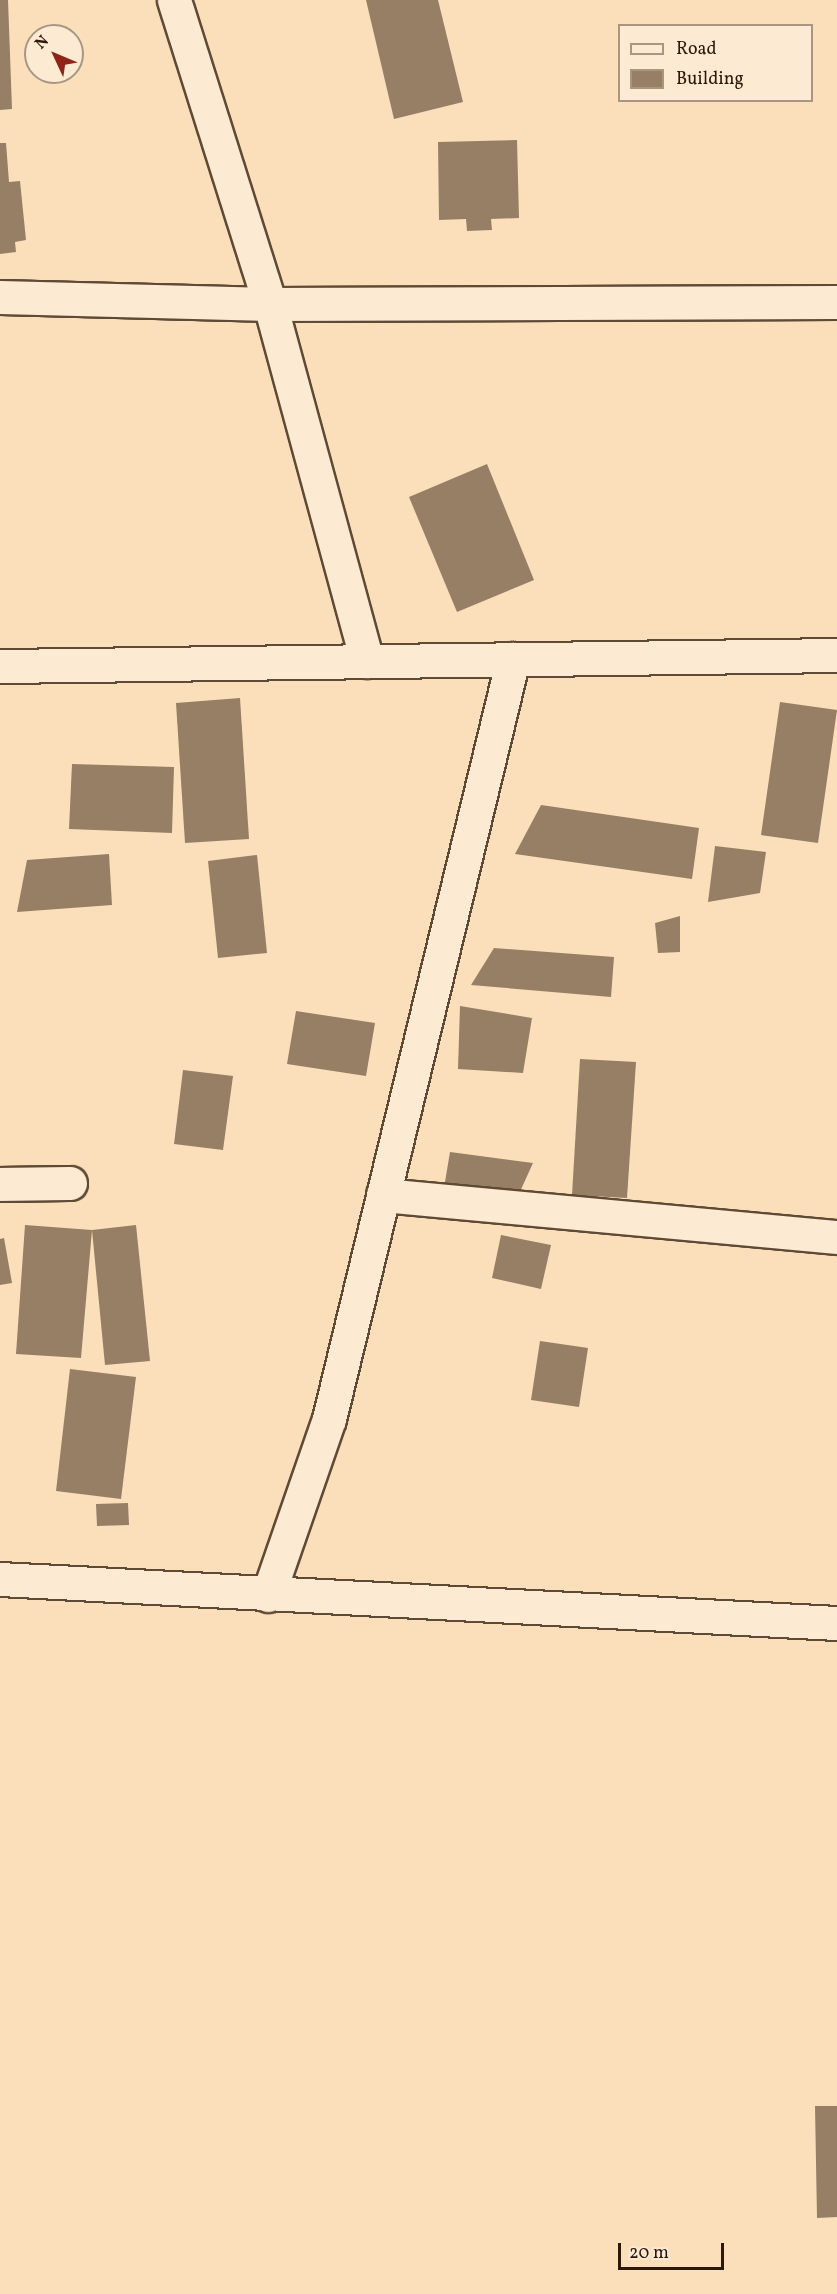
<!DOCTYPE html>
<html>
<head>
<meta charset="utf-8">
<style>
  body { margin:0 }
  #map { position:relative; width:837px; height:2294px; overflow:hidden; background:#fbdfba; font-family:Vollkorn,serif }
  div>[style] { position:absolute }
  .building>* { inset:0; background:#977f65 }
  .roads { filter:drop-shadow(2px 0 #5f4a35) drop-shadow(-2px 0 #5f4a35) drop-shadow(0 2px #5f4a35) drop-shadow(0 -2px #5f4a35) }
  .minor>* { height:33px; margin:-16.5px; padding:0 16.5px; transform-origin:16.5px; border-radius:16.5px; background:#fcead2 }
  span { translate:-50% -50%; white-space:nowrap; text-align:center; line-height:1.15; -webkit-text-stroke:4.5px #fcead2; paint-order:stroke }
  .legend { position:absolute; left:618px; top:24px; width:195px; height:78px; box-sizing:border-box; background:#fcead2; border:2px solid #a89682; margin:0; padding:8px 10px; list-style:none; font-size:18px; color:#2b1809 }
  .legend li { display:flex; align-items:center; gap:12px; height:30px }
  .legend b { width:30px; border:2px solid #a89682 }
  .north { position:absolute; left:24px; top:24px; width:60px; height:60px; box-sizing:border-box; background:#fcead2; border:2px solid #a89682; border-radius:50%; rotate:314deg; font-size:16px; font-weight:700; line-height:24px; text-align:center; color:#2b1809 }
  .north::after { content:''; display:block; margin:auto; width:21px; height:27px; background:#8f2418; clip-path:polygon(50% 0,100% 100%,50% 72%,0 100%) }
  .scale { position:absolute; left:618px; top:2243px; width:106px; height:27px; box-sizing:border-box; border:3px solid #2b1809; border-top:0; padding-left:8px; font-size:18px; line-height:21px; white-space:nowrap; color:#2b1809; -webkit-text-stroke:4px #fcead2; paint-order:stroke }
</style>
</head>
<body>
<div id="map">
  <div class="building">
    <i style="clip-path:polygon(0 0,8px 0,12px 109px,0 110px)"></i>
    <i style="clip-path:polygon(366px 0,438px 0,463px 102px,394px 119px)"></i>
    <i style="clip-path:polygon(517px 140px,519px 218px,491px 219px,492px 230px,467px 231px,466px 219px,439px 220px,438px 142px)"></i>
    <i style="clip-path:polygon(0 143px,6px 143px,9px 182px,20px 181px,26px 240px,15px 242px,16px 252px,0 254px)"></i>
    <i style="clip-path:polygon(487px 464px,534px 580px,457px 612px,409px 497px)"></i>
    <i style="clip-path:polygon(240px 698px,249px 839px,185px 843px,176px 703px)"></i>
    <i style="clip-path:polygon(780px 702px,837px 710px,818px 843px,761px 835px)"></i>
    <i style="clip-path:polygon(72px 764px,174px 767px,172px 833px,69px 829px)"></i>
    <i style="clip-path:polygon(541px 805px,699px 828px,692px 879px,515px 854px)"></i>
    <i style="clip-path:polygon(715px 846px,766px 852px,760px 893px,708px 902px)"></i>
    <i style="clip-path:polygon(109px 854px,112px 905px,17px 912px,27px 860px)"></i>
    <i style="clip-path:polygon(257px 855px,267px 953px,218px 958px,208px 861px)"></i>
    <i style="clip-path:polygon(680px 916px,680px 952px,658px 953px,655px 923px)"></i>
    <i style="clip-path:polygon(494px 948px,614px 957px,611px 997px,471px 985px)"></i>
    <i style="clip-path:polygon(460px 1006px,532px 1018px,523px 1073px,458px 1069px)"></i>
    <i style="clip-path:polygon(296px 1011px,375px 1023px,366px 1076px,287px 1064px)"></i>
    <i style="clip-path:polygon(580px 1059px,636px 1062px,627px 1198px,572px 1195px)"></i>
    <i style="clip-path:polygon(183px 1070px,233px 1076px,223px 1150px,174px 1144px)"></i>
    <i style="clip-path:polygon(450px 1152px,533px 1163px,513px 1207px,442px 1200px)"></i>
    <i style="clip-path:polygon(25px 1225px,92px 1230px,81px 1358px,16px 1354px)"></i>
    <i style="clip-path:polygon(136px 1225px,150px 1361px,105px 1365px,92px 1230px)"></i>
    <i style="clip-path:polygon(501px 1235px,551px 1245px,541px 1289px,492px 1278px)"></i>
    <i style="clip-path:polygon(4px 1238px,12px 1283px,0 1285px,0 1239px)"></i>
    <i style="clip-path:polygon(540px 1341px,588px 1348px,579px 1407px,531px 1400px)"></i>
    <i style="clip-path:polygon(70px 1369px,136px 1377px,121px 1499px,56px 1491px)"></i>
    <i style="clip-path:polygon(128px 1503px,129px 1525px,97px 1526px,96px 1504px)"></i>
    <i style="clip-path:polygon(815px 2106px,837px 2106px,837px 2217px,817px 2218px)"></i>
  </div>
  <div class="roads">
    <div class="minor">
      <i style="left:174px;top:0;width:319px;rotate:72.5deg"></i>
      <i style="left:270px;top:304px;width:370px;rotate:74.8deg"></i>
      <i style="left:0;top:297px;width:270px;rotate:1.5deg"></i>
      <i style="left:270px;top:304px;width:567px;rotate:-0.2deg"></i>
      <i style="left:0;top:666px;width:837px;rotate:-0.75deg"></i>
      <i style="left:0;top:1184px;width:70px;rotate:-0.8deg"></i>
      <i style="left:383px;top:1195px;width:456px;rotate:5.3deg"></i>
      <i style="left:0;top:1579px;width:838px;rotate:3.01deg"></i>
      <i style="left:268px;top:1595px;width:186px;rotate:-70.9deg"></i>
      <i style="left:329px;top:1419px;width:782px;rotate:-76.39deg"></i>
    </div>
  </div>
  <ul class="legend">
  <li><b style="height:8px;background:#fcead2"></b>Road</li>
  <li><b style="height:16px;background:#977f65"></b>Building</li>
  </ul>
  <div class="north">N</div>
  <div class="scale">20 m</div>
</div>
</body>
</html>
